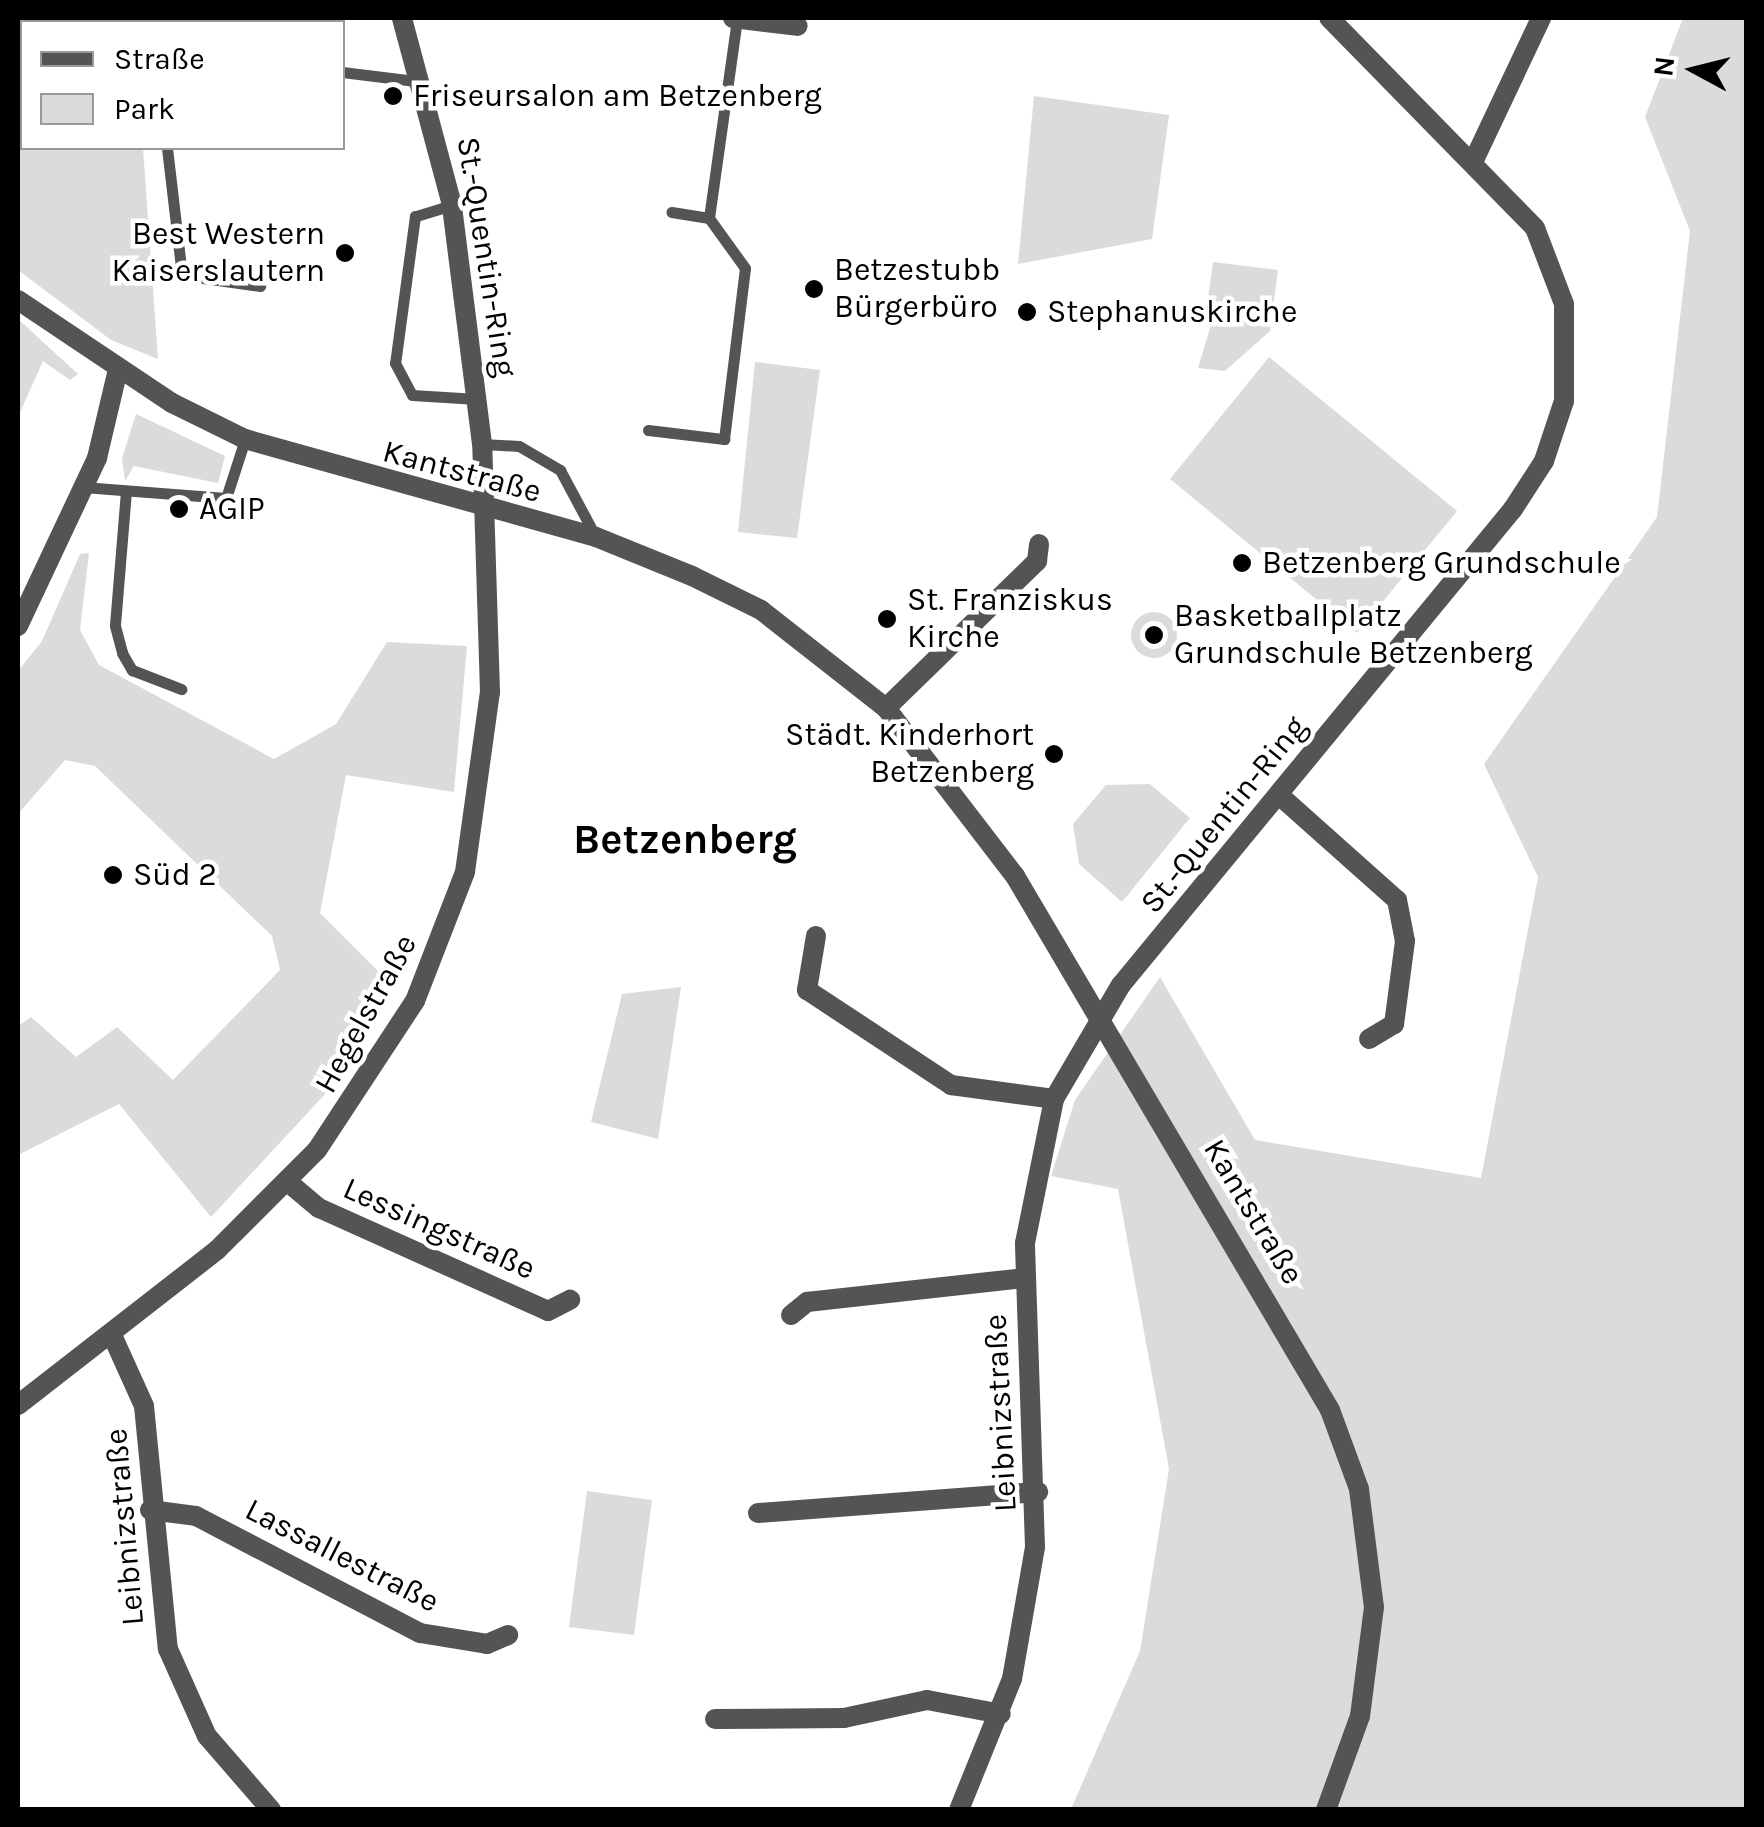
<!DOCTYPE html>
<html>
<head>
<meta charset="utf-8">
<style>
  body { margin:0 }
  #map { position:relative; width:1764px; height:1827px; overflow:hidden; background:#fff; font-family:Karla,sans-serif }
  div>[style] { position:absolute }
  .green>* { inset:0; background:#dbdbdb }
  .round { border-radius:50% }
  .lane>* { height:11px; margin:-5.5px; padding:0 5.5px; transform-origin:5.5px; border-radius:5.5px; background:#545454 }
  .street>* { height:20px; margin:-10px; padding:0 10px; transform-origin:10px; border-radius:10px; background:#545454 }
  .dots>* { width:28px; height:28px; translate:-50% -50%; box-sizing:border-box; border:5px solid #fff; border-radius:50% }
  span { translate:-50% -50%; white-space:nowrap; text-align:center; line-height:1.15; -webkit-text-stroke:9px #fff; paint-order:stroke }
  .poi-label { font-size:32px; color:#000 }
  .left { translate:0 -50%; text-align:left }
  .right { translate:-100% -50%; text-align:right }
  .street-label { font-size:32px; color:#000 }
  .district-label { font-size:42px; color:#000; font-weight:700 }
  .frame { position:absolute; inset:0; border:20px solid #000; pointer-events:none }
  .legend { position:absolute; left:20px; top:20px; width:325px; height:130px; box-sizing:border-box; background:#fff; border:2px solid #999; margin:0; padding:12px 18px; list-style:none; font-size:30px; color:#000 }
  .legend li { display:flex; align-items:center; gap:20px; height:50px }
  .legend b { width:50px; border:2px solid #999 }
  .north { position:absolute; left:1644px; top:20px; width:100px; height:100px; -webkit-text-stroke:8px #fff; paint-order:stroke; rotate:277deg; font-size:28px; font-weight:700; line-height:40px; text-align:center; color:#000 }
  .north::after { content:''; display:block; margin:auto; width:35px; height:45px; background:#000; clip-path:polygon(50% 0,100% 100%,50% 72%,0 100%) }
</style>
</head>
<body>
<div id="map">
  <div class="green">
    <i style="clip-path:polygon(18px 18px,130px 18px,22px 22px,22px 148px,143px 148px,158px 359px,111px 340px,18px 270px)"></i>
    <i style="clip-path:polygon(1683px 18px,1746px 18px,1746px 1809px,1071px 1809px,1140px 1651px,1169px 1469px,1118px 1189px,1051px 1176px,1075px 1100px,1160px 977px,1255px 1140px,1481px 1178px,1538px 877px,1484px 764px,1657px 517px,1690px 231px,1645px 117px)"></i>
    <i style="clip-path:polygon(1034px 96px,1169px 115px,1152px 239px,1018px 264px)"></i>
    <i style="clip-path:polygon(1213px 262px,1278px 270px,1270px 331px,1225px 371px,1198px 368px,1216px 308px,1207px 306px)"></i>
    <i style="clip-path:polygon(18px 319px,78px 374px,70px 380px,43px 361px,18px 417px)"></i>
    <i style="clip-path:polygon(1269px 357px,1457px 511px,1357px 633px,1170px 479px)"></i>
    <i style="clip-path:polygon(755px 362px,820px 370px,797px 538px,738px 532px)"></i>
    <i style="clip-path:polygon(136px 414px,225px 456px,218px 483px,134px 466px,125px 481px,122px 458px)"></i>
    <i style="clip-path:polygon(89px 553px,80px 630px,99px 665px,274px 759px,336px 724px,387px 642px,467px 646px,454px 792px,346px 775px,320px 913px,390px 983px,327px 1092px,211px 1217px,119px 1104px,18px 1155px,18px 1026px,31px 1017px,76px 1057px,117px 1027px,173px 1080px,280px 970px,272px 936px,95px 766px,65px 760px,18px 814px,18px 671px,42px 641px,80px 554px)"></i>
    <i class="round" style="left:1131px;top:612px;width:46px;height:46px"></i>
    <i style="clip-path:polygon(1150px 784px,1190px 818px,1122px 902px,1079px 864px,1073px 824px,1106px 785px)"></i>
    <i style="clip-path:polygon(681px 987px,658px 1139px,591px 1122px,622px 994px)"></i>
    <i style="clip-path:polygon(587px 1491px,652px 1500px,634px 1635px,569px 1627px)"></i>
  </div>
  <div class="lane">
    <i style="left:170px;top:18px;width:4px;rotate:90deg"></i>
    <i style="left:342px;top:72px;width:82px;rotate:7deg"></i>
    <i style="left:167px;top:148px;width:128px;rotate:83.3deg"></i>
    <i style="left:182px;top:275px;width:79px;rotate:8deg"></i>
    <i style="left:452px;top:205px;width:39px;rotate:163deg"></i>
    <i style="left:415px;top:216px;width:148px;rotate:97.7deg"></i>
    <i style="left:395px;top:363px;width:36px;rotate:62deg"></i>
    <i style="left:412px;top:395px;width:65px;rotate:3.5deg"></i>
    <i style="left:709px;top:218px;width:202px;rotate:-82deg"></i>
    <i style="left:648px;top:430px;width:77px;rotate:6.8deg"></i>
    <i style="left:724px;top:439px;width:172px;rotate:-83deg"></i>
    <i style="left:745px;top:268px;width:62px;rotate:-125.8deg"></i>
    <i style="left:709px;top:218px;width:38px;rotate:-171deg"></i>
    <i style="left:482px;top:444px;width:37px;rotate:3deg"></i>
    <i style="left:519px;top:446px;width:48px;rotate:30.3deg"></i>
    <i style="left:560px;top:470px;width:76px;rotate:61.8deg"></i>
    <i style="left:83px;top:487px;width:143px;rotate:4.4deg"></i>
    <i style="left:226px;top:498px;width:62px;rotate:-72.1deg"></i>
    <i style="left:126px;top:491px;width:135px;rotate:94.7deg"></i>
    <i style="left:115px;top:626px;width:28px;rotate:75deg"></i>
    <i style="left:122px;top:653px;width:20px;rotate:60deg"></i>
    <i style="left:132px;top:670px;width:53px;rotate:21.2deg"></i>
  </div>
  <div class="street">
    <i style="left:733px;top:18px;width:65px;rotate:7deg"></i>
    <i style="left:1474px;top:160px;width:157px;rotate:-64.7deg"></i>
    <i style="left:18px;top:300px;width:185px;rotate:33.8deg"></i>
    <i style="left:172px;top:403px;width:81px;rotate:26.3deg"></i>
    <i style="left:245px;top:439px;width:364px;rotate:15.6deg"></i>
    <i style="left:596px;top:537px;width:104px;rotate:22.1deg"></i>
    <i style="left:692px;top:576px;width:77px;rotate:26.2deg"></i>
    <i style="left:761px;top:610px;width:159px;rotate:38.1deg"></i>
    <i style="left:886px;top:708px;width:212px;rotate:52.5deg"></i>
    <i style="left:1015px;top:876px;width:620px;rotate:59.46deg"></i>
    <i style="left:1330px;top:1410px;width:84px;rotate:69.8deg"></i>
    <i style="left:1359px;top:1489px;width:119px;rotate:82.8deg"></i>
    <i style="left:1374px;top:1607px;width:110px;rotate:97.3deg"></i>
    <i style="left:1360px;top:1716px;width:100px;rotate:109.9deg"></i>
    <i style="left:18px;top:626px;width:186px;rotate:-64.8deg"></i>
    <i style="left:97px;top:458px;width:91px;rotate:-76.7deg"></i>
    <i style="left:886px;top:708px;width:211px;rotate:-44.2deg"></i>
    <i style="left:1037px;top:561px;width:17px;rotate:-83deg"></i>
    <i style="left:1279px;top:795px;width:158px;rotate:41.7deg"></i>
    <i style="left:1397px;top:900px;width:42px;rotate:79deg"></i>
    <i style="left:1405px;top:941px;width:84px;rotate:97.5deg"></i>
    <i style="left:1394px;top:1024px;width:29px;rotate:149deg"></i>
    <i style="left:816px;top:936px;width:55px;rotate:99.5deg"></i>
    <i style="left:807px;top:990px;width:173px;rotate:33.4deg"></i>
    <i style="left:951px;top:1085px;width:104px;rotate:7.7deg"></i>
    <i style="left:289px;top:1183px;width:39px;rotate:40deg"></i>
    <i style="left:319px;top:1208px;width:251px;rotate:24.2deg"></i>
    <i style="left:548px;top:1311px;width:25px;rotate:-27deg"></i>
    <i style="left:791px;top:1315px;width:21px;rotate:-39deg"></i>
    <i style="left:807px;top:1302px;width:218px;rotate:-6.3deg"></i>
    <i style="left:112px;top:1335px;width:78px;rotate:65.7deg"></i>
    <i style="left:144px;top:1406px;width:244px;rotate:84.4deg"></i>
    <i style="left:168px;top:1649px;width:95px;rotate:65.9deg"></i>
    <i style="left:207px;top:1736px;width:98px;rotate:49.1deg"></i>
    <i style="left:18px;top:1405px;width:252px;rotate:-37.9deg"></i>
    <i style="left:217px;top:1250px;width:141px;rotate:-45deg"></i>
    <i style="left:317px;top:1150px;width:178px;rotate:-56.7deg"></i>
    <i style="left:415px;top:1001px;width:138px;rotate:-68.8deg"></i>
    <i style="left:465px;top:872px;width:182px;rotate:-82.1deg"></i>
    <i style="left:490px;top:692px;width:248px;rotate:-91.8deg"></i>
    <i style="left:482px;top:444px;width:241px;rotate:-97.2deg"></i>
    <i style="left:452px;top:205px;width:194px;rotate:-105deg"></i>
    <i style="left:150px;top:1510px;width:46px;rotate:7.4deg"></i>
    <i style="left:196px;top:1516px;width:253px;rotate:27.6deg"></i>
    <i style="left:420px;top:1633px;width:68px;rotate:9.3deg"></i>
    <i style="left:487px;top:1644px;width:23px;rotate:-23deg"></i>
    <i style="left:758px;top:1513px;width:281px;rotate:-4.3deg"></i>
    <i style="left:715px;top:1719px;width:129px;rotate:-0.4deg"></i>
    <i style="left:844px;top:1718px;width:85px;rotate:-12.2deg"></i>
    <i style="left:927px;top:1700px;width:75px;rotate:10.7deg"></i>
    <i style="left:959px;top:1810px;width:141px;rotate:-68deg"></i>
    <i style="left:1012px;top:1679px;width:134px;rotate:-80.1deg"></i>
    <i style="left:1035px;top:1547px;width:304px;rotate:-91.9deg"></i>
    <i style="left:1025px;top:1243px;width:147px;rotate:-78.6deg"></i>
    <i style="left:1054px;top:1099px;width:132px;rotate:-59.6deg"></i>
    <i style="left:1121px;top:985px;width:617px;rotate:-50.53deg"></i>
    <i style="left:1513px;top:509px;width:57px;rotate:-57.1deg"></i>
    <i style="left:1544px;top:461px;width:63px;rotate:-71.6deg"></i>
    <i style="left:1564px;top:401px;width:97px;rotate:-90deg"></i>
    <i style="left:1564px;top:304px;width:81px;rotate:-110.9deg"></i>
    <i style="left:1535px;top:228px;width:294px;rotate:-134.4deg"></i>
  </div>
  <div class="dots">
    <i style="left:393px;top:96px;background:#000"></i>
    <i style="left:345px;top:253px;background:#000"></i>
    <i style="left:814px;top:289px;background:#000"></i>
    <i style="left:1027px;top:312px;background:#000"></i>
    <i style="left:179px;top:509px;background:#000"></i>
    <i style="left:1242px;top:563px;background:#000"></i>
    <i style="left:887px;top:619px;background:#000"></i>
    <i style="left:1154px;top:635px;background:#000"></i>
    <i style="left:1054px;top:754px;background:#000"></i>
    <i style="left:113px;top:875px;background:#000"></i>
  </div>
  <div class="poi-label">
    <span class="left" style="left:413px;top:96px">Friseursalon am Betzenberg</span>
    <span class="right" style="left:325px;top:253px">Best Western<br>Kaiserslautern</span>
    <span class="left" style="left:834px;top:289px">Betzestubb<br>Bürgerbüro</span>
    <span class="left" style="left:1047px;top:312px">Stephanuskirche</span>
    <span class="left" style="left:199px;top:509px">AGIP</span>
    <span class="left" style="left:1262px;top:563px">Betzenberg Grundschule</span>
    <span class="left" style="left:907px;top:619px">St. Franziskus<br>Kirche</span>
    <span class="left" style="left:1174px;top:635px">Basketballplatz<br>Grundschule Betzenberg</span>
    <span class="right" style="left:1034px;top:754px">Städt. Kinderhort<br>Betzenberg</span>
    <span class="left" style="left:133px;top:875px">Süd 2</span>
  </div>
  <div class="street-label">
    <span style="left:486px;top:257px;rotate:81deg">St.-Quentin-Ring</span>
    <span style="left:462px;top:472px;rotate:15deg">Kantstraße</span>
    <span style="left:1224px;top:815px;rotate:-51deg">St.-Quentin-Ring</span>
    <span style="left:366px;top:1014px;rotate:-61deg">Hegelstraße</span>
    <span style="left:1253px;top:1212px;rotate:59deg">Kantstraße</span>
    <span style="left:439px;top:1229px;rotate:24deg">Lessingstraße</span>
    <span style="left:1001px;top:1413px;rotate:-93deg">Leibnizstraße</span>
    <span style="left:125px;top:1527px;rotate:-95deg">Leibnizstraße</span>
    <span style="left:342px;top:1556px;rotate:27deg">Lassallestraße</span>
  </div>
  <div class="district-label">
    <span style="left:685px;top:839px">Betzenberg</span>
  </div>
  <div class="frame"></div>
  <ul class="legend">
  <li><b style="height:12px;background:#545454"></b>Straße</li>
  <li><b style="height:28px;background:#dbdbdb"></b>Park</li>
  </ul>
  <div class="north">N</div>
</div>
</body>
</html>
